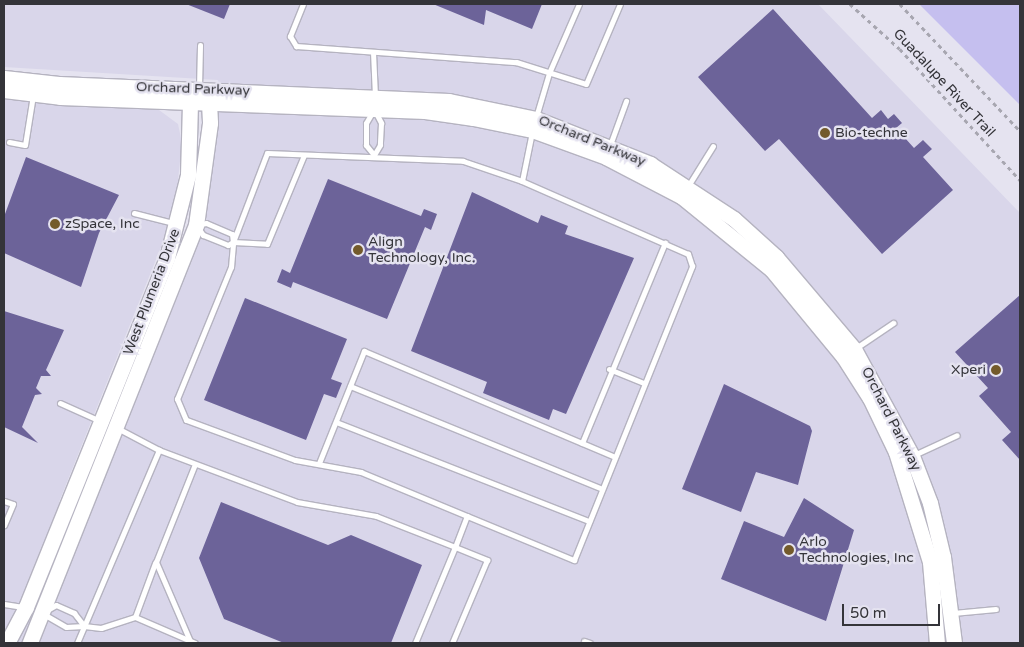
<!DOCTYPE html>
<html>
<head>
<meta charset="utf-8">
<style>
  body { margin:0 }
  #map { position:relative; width:1024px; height:647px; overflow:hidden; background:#e5e3f0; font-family:"Varela Round",sans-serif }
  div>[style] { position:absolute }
  .built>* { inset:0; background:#d9d6ea }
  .green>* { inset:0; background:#c5bfef }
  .building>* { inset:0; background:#6c6399 }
  .path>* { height:2.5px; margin-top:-1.25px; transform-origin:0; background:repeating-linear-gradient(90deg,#a7a6b0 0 4px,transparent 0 8px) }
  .roads { filter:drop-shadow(1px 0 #b5b3c0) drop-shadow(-1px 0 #b5b3c0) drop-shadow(0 1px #b5b3c0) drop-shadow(0 -1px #b5b3c0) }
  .lane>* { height:5px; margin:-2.5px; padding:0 2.5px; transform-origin:2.5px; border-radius:2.5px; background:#fff }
  .secondary>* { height:15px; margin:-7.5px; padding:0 7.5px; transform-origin:7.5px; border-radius:7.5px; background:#fff }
  .dots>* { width:14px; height:14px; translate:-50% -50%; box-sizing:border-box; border:2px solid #e5e3f0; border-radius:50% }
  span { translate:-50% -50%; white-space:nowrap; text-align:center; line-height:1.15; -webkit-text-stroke:5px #e5e3f0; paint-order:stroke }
  .street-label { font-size:14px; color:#343439 }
  .poi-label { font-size:14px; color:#343439 }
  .left { translate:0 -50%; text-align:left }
  .right { translate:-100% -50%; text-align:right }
  .frame { position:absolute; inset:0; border:5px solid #343439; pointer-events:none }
  .scale { position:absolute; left:842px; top:604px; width:98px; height:22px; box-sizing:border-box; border:2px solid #343439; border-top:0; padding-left:6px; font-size:15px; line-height:18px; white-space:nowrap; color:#343439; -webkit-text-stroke:4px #e5e3f0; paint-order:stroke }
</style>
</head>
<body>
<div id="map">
  <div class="built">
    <i style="clip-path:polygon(4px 4px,818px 4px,1020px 213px,1020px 643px,4px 643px,4px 99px,159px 110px,178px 124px,182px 143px,176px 198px,161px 247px,59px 502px,89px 514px,192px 261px,210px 180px,218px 80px,4px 67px)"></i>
  </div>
  <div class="green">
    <i style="clip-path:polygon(919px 4px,1020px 4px,1020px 105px)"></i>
  </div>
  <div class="building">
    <i style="clip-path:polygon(186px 4px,230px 4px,224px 19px)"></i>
    <i style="clip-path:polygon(433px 4px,542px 4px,532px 29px,486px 10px,484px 25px)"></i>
    <i style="clip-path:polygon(773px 9px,872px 118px,881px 110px,888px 119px,894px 114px,902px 123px,896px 128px,914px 148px,923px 140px,932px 149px,923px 157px,953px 190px,882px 254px,779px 139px,765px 151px,698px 77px)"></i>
    <i style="clip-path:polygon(26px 157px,119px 195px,99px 233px,81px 287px,4px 253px,5px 214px)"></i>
    <i style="clip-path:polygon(328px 179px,421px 216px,424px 209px,437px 214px,431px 230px,425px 227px,387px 319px,293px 282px,291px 288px,277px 282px,282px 269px,290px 273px)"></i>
    <i style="clip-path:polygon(472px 192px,538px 223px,541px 215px,568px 226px,565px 234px,634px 258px,566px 414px,553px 409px,549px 420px,483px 393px,487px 382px,411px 351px)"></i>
    <i style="clip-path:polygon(1020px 295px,1020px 460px,1002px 440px,1011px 432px,979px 396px,988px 388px,955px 352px)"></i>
    <i style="clip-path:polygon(245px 298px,347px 339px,331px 379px,342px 383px,336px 398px,324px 394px,306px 440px,204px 400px)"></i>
    <i style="clip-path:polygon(4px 311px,64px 330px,46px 370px,51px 376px,41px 376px,36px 388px,42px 394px,35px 395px,22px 427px,38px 443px,4px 427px)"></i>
    <i style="clip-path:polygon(724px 384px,810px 426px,812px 431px,798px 485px,756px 472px,741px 512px,682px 489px)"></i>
    <i style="clip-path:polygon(804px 498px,854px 530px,826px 621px,721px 579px,744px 521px,784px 537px)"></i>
    <i style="clip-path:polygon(221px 502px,328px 545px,351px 535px,422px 565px,391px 643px,284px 643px,224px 619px,199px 558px)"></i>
  </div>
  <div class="path">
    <i style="left:850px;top:4px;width:67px;rotate:42deg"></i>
    <i style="left:900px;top:49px;width:178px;rotate:47.5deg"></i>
    <i style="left:900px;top:4px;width:175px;rotate:46.6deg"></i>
  </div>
  <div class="roads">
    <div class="lane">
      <i style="left:303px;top:4px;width:35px;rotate:112deg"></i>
      <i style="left:290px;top:36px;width:12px;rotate:59deg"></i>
      <i style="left:296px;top:46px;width:221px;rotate:4.2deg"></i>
      <i style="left:516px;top:62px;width:73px;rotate:17.4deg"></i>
      <i style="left:586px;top:84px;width:87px;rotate:-67deg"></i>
      <i style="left:373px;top:52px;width:44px;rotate:87.4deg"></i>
      <i style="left:199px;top:87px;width:42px;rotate:-88.6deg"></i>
      <i style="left:374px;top:109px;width:16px;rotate:63deg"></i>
      <i style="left:381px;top:123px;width:22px;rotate:93deg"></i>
      <i style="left:380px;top:145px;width:12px;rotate:121deg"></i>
      <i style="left:374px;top:155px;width:13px;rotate:-129deg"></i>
      <i style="left:366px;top:145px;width:22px;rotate:-90deg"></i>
      <i style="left:366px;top:123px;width:16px;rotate:-60deg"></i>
      <i style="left:536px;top:117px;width:46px;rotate:-73.5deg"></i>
      <i style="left:549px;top:73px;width:75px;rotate:-66.5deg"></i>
      <i style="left:9px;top:142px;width:16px;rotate:11deg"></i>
      <i style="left:25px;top:145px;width:51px;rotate:-80.9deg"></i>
      <i style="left:610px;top:145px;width:47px;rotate:-70deg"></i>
      <i style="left:688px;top:186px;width:47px;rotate:-58deg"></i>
      <i style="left:134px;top:213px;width:40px;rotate:14.4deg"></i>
      <i style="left:206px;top:223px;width:28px;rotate:23deg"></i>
      <i style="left:232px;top:234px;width:8px;rotate:83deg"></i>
      <i style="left:233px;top:242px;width:6px;rotate:149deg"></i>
      <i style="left:228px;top:245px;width:27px;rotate:-158deg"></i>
      <i style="left:203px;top:235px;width:12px;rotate:-125deg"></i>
      <i style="left:196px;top:225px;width:10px;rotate:-11deg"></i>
      <i style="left:233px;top:242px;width:34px;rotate:3deg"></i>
      <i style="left:267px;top:244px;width:96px;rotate:-67.4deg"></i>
      <i style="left:856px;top:348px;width:45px;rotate:-34deg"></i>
      <i style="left:609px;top:369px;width:38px;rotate:22deg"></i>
      <i style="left:350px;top:386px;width:272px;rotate:22.2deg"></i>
      <i style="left:60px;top:403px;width:44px;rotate:24.2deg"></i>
      <i style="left:336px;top:422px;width:272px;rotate:21.4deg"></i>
      <i style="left:119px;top:429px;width:45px;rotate:27.7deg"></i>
      <i style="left:582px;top:443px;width:217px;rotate:-67.5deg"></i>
      <i style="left:914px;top:455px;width:47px;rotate:-24.9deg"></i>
      <i style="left:319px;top:463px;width:121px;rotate:-68.1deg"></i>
      <i style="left:364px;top:351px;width:272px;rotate:22.9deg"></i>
      <i style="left:4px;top:501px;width:9px;rotate:18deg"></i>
      <i style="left:13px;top:504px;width:23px;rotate:113deg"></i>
      <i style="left:467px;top:516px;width:115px;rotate:-157.5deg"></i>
      <i style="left:361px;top:472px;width:67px;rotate:-169.7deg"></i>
      <i style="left:295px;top:460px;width:116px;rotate:-159.8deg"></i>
      <i style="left:186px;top:420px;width:23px;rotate:-113deg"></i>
      <i style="left:177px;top:399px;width:143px;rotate:-67.8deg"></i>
      <i style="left:231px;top:267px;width:25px;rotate:-85deg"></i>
      <i style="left:233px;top:242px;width:95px;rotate:-69.1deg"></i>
      <i style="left:267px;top:153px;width:196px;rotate:2.3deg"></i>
      <i style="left:463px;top:161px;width:62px;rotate:18.7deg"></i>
      <i style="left:4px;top:604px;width:19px;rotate:9deg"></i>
      <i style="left:56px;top:605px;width:20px;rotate:24deg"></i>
      <i style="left:74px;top:613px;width:16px;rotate:52deg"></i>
      <i style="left:84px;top:626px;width:18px;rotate:177deg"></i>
      <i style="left:66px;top:627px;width:28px;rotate:-150deg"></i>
      <i style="left:42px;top:613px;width:16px;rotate:-30deg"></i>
      <i style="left:953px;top:613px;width:43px;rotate:-5.3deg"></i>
      <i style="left:135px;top:617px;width:58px;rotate:-69.7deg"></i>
      <i style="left:84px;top:626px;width:17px;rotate:7deg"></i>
      <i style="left:101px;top:628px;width:36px;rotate:-18deg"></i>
      <i style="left:135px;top:617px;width:65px;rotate:23.4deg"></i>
      <i style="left:190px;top:641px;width:86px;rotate:-113.3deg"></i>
      <i style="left:156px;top:562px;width:105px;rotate:-68.3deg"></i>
      <i style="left:584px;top:641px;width:6px;rotate:18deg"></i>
      <i style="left:77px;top:643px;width:210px;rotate:-67deg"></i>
      <i style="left:159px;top:450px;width:147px;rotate:20.6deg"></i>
      <i style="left:297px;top:502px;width:80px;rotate:10deg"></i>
      <i style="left:376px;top:516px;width:85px;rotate:21.4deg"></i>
      <i style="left:455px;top:547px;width:33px;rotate:-69deg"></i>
      <i style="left:467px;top:516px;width:116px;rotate:22.4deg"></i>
      <i style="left:574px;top:560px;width:317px;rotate:-68.1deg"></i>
      <i style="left:692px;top:266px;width:13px;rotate:-108deg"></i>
      <i style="left:688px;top:254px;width:181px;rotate:-156.3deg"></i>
      <i style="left:522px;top:181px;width:50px;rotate:-78.5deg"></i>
      <i style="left:415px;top:643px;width:104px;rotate:-67.4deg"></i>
      <i style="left:455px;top:547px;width:35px;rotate:22deg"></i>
      <i style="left:487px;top:560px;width:90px;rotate:112.9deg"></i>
    </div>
    <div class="secondary">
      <i style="left:4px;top:78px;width:55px;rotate:6.2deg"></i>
      <i style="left:59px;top:84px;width:390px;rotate:2.5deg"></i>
      <i style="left:449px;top:101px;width:89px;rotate:11.7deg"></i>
      <i style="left:536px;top:119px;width:123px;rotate:21.5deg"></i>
      <i style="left:650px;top:164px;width:100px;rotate:33.2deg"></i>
      <i style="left:734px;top:219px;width:57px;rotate:42.1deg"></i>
      <i style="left:776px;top:257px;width:121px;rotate:49.7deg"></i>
      <i style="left:854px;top:349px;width:122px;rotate:61.5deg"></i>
      <i style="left:912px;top:456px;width:50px;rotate:69deg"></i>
      <i style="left:930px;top:503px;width:56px;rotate:76.5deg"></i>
      <i style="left:943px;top:557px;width:87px;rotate:82.7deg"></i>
      <i style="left:4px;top:90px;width:56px;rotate:7.1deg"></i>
      <i style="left:60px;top:97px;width:365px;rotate:2.2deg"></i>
      <i style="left:425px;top:111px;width:49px;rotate:8.3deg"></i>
      <i style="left:473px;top:118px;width:60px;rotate:11.5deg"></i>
      <i style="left:532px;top:130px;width:79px;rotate:20deg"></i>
      <i style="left:606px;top:157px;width:85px;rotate:27.5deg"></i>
      <i style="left:681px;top:196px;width:117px;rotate:39.1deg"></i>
      <i style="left:772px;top:270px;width:112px;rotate:50.5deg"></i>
      <i style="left:843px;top:356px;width:50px;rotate:57.3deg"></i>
      <i style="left:870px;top:398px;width:60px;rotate:64.3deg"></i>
      <i style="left:896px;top:452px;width:115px;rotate:72.8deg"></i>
      <i style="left:930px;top:562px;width:81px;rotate:85.1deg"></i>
      <i style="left:7px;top:643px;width:41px;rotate:-62.2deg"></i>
      <i style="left:26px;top:607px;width:376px;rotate:-68deg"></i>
      <i style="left:167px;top:258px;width:86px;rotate:-75.8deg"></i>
      <i style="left:188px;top:175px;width:73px;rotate:-88.4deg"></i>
      <i style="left:190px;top:102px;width:15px;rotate:-53deg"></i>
      <i style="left:199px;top:90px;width:16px;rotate:52deg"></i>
      <i style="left:209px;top:103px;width:20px;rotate:87deg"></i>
      <i style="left:210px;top:123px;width:103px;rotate:97.8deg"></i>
      <i style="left:196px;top:225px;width:450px;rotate:111.7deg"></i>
    </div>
  </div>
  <div class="dots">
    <i style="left:825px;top:133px;background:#735a2b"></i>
    <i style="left:55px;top:224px;background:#735a2b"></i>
    <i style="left:358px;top:250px;background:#735a2b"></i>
    <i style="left:996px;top:370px;background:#735a2b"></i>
    <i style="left:789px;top:550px;background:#735a2b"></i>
  </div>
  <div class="street-label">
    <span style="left:944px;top:83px;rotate:47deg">Guadalupe River Trail</span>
    <span style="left:193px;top:89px;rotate:2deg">Orchard Parkway</span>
    <span style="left:592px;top:141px;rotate:22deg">Orchard Parkway</span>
    <span style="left:152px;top:292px;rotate:-69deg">West Plumeria Drive</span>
    <span style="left:891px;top:419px;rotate:63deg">Orchard Parkway</span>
  </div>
  <div class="poi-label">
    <span class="left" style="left:835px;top:133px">Bio-techne</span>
    <span class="left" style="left:65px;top:224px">zSpace, Inc</span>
    <span class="left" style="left:368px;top:250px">Align<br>Technology, Inc.</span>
    <span class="right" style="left:986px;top:370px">Xperi</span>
    <span class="left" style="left:799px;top:550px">Arlo<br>Technologies, Inc</span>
  </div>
  <div class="frame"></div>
  <div class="scale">50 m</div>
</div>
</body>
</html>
